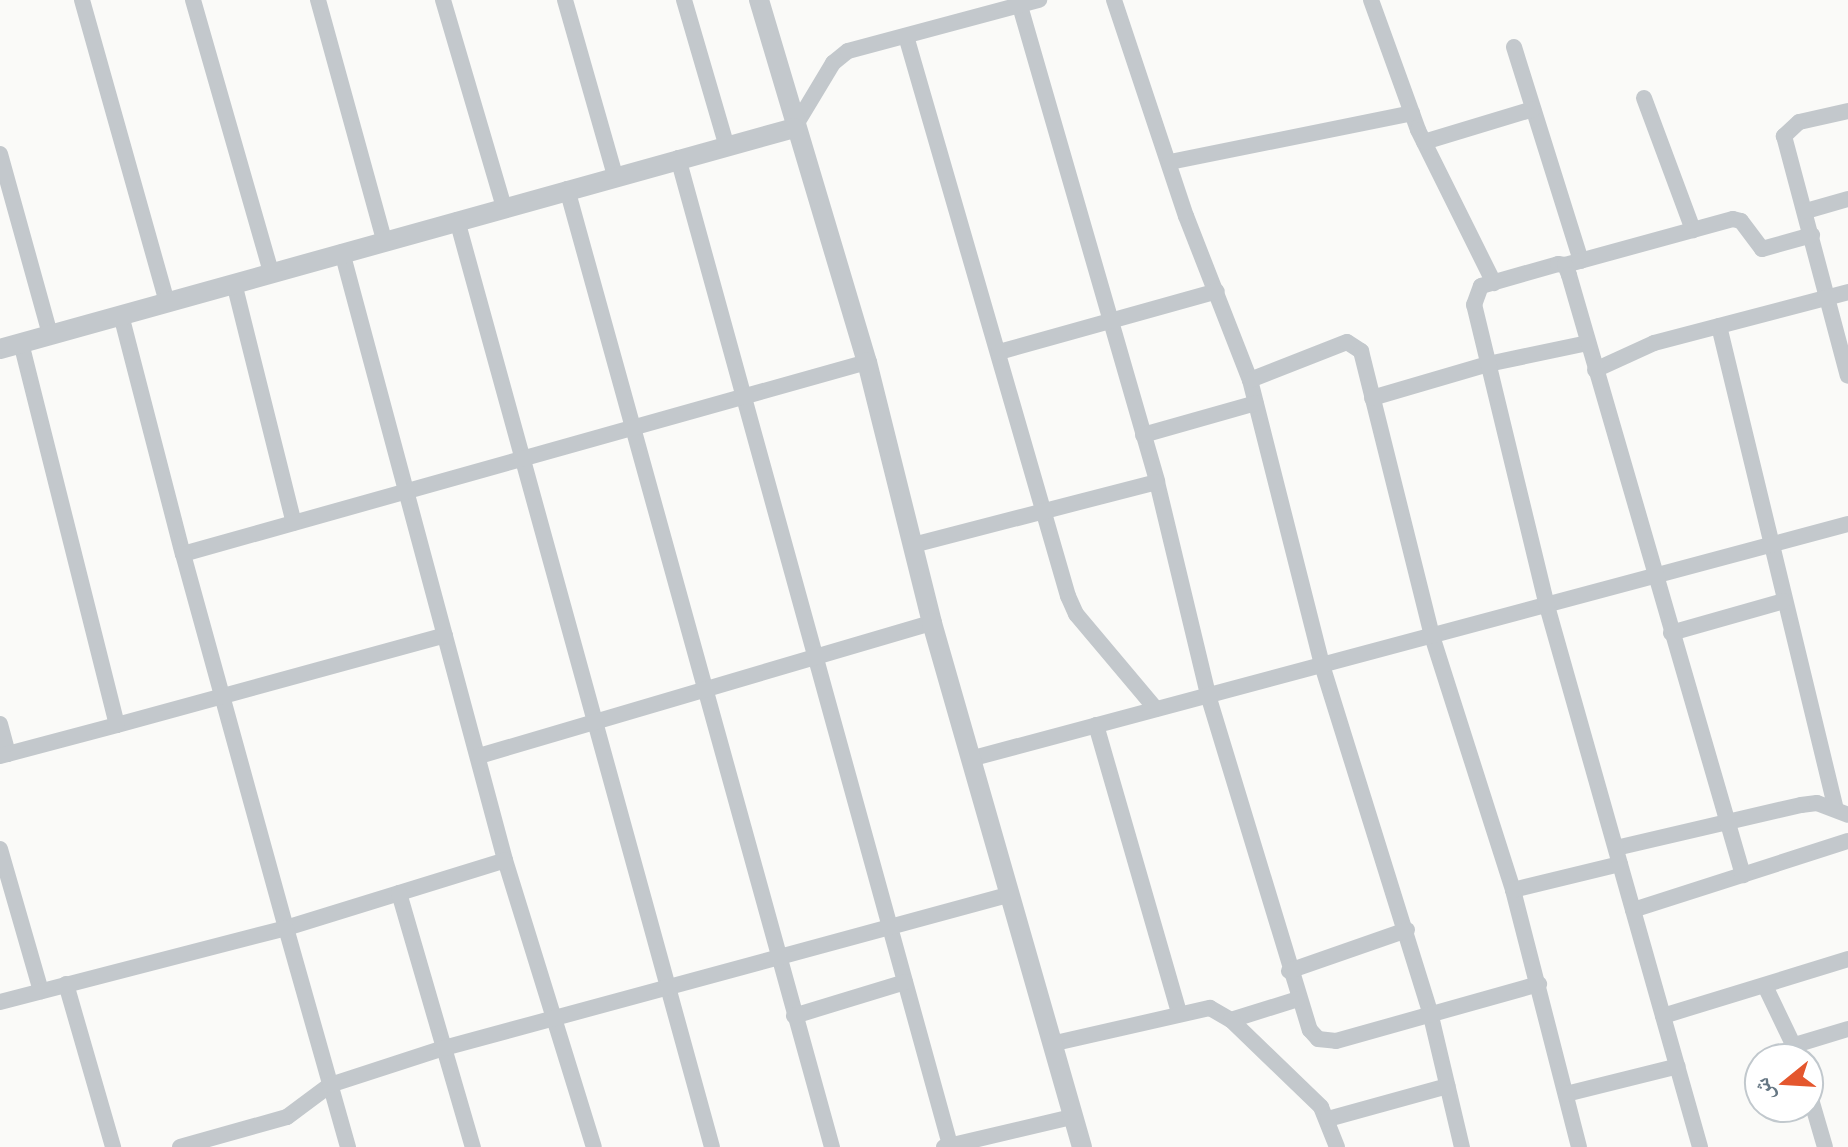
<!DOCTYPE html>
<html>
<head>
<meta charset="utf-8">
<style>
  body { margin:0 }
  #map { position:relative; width:1848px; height:1147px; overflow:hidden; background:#fafaf8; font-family:Inter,"Noto Naskh Arabic",sans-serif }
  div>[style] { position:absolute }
  .minor>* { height:16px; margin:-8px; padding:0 8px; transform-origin:8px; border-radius:8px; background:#c3c8cc }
  .tertiary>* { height:20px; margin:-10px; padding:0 10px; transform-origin:10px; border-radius:10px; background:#c3c8cc }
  span { translate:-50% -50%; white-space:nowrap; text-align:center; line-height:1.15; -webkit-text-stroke:8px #fff; paint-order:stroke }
  .north { position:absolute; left:1744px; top:1043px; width:80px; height:80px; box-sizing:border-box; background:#fff; border:2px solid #c1c8cd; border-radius:50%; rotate:252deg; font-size:22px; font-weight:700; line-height:32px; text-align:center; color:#657683 }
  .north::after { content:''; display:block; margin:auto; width:28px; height:36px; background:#e4572e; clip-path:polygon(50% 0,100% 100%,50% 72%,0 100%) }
</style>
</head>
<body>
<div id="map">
  <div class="minor">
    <i style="left:82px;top:0;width:314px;rotate:74.3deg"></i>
    <i style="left:193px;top:0;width:283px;rotate:74deg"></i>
    <i style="left:318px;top:0;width:249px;rotate:74.6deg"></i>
    <i style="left:443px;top:0;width:216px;rotate:73.6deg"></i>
    <i style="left:565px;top:0;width:182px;rotate:74.1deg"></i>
    <i style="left:684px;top:0;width:150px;rotate:73.7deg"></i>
    <i style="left:1114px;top:0;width:228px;rotate:71.6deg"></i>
    <i style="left:1186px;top:216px;width:176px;rotate:68.7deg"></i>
    <i style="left:1250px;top:380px;width:294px;rotate:75.8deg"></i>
    <i style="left:1322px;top:665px;width:363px;rotate:72.7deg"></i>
    <i style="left:1430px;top:1012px;width:139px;rotate:76.7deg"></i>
    <i style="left:1371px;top:0;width:138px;rotate:70.1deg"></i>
    <i style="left:1418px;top:130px;width:171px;rotate:63.6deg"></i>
    <i style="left:1020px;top:6px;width:495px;rotate:73.9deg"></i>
    <i style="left:1157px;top:482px;width:219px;rotate:76.5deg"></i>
    <i style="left:1208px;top:695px;width:350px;rotate:73.1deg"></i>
    <i style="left:1310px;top:1030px;width:12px;rotate:48deg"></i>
    <i style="left:1318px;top:1039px;width:18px;rotate:6deg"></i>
    <i style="left:1336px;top:1041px;width:211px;rotate:-15.7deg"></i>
    <i style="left:906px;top:36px;width:583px;rotate:73.87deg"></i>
    <i style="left:1068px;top:596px;width:20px;rotate:66deg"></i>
    <i style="left:1076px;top:614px;width:124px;rotate:49.9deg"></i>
    <i style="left:1514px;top:47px;width:224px;rotate:72.6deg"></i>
    <i style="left:1644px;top:98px;width:141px;rotate:69.6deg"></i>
    <i style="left:1848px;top:111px;width:50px;rotate:167.3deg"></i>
    <i style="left:1799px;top:122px;width:21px;rotate:137deg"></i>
    <i style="left:1784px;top:136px;width:248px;rotate:75.1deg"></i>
    <i style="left:794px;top:128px;width:76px;rotate:-59deg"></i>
    <i style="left:833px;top:63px;width:19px;rotate:-39deg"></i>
    <i style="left:848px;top:51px;width:198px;rotate:-15deg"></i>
    <i style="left:1424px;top:142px;width:114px;rotate:-16.8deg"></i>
    <i style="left:0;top:154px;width:187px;rotate:74.5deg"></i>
    <i style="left:678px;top:158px;width:1024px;rotate:74.59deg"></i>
    <i style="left:1170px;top:162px;width:247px;rotate:-11.4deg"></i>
    <i style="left:567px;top:189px;width:994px;rotate:74.54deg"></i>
    <i style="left:1806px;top:211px;width:44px;rotate:-15.9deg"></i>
    <i style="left:457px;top:220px;width:961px;rotate:74.62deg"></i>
    <i style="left:342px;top:252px;width:629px;rotate:74.99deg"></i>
    <i style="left:505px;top:860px;width:300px;rotate:72.8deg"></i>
    <i style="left:1565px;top:265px;width:174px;rotate:-15.3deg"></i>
    <i style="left:1733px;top:219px;width:8px;rotate:14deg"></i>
    <i style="left:1741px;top:221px;width:35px;rotate:53deg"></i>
    <i style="left:1762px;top:249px;width:52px;rotate:-15.6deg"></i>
    <i style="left:234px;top:283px;width:247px;rotate:76deg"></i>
    <i style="left:121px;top:315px;width:247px;rotate:75.5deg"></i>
    <i style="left:183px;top:554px;width:710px;rotate:-15.68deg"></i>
    <i style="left:1719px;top:326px;width:496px;rotate:76.4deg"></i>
    <i style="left:999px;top:352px;width:226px;rotate:-15.6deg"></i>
    <i style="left:1595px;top:370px;width:65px;rotate:-24.6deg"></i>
    <i style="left:1654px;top:343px;width:201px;rotate:-14.7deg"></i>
    <i style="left:1250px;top:380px;width:104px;rotate:-21.4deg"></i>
    <i style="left:1347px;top:342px;width:17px;rotate:33deg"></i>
    <i style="left:1361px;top:351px;width:294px;rotate:76deg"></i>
    <i style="left:1432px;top:636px;width:267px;rotate:72.3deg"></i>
    <i style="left:1513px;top:890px;width:265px;rotate:75.6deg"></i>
    <i style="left:1372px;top:398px;width:121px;rotate:-16.3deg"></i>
    <i style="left:1488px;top:364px;width:102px;rotate:-11.9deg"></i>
    <i style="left:1143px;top:435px;width:117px;rotate:-15.8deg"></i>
    <i style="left:913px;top:545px;width:252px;rotate:-14.5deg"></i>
    <i style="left:183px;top:554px;width:388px;rotate:74.6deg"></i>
    <i style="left:286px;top:928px;width:229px;rotate:-17.2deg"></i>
    <i style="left:1671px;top:633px;width:117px;rotate:-15.8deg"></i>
    <i style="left:0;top:724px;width:31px;rotate:75deg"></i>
    <i style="left:117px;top:725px;width:340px;rotate:-15.3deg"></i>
    <i style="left:1096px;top:725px;width:299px;rotate:73.9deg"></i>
    <i style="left:0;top:756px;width:121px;rotate:-14.8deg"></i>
    <i style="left:117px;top:725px;width:394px;rotate:-104.1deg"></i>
    <i style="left:479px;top:756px;width:472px;rotate:-16.4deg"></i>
    <i style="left:970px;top:759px;width:909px;rotate:-14.98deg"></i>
    <i style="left:1616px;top:848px;width:190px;rotate:-13.1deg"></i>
    <i style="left:1801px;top:805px;width:16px;rotate:-7deg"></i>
    <i style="left:1817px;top:803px;width:33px;rotate:21deg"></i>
    <i style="left:0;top:849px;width:148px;rotate:73.9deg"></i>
    <i style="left:1513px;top:890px;width:110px;rotate:-13.7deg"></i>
    <i style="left:399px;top:893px;width:265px;rotate:73.8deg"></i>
    <i style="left:1633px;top:910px;width:226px;rotate:-17.8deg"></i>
    <i style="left:1289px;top:971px;width:125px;rotate:-19.2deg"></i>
    <i style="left:66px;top:984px;width:170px;rotate:73.9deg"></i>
    <i style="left:1766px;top:988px;width:79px;rotate:64.4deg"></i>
    <i style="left:0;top:1002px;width:295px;rotate:-14.5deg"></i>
    <i style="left:286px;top:928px;width:228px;rotate:74.2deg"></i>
    <i style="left:794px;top:1016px;width:116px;rotate:-17deg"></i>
    <i style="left:1663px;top:1016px;width:194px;rotate:-17.1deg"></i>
    <i style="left:1231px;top:1020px;width:70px;rotate:-17.4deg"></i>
    <i style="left:1051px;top:1044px;width:163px;rotate:-12.8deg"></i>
    <i style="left:1210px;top:1008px;width:24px;rotate:30deg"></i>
    <i style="left:1231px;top:1020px;width:125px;rotate:44deg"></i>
    <i style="left:1321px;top:1107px;width:43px;rotate:68.2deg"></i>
    <i style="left:1795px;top:1045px;width:55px;rotate:-16.8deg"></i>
    <i style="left:1808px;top:1089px;width:60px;rotate:73.7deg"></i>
    <i style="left:1566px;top:1094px;width:115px;rotate:-14deg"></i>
    <i style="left:1328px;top:1119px;width:124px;rotate:-15.4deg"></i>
    <i style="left:180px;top:1147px;width:111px;rotate:-15.7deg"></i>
    <i style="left:287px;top:1117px;width:54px;rotate:-36.7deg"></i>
    <i style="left:330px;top:1085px;width:120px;rotate:-18deg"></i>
    <i style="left:444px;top:1048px;width:584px;rotate:-15.18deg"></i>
    <i style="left:944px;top:1147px;width:131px;rotate:-13.2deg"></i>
    <i style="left:1700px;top:1147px;width:562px;rotate:-105.79deg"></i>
    <i style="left:1547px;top:606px;width:310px;rotate:-103.6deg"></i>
    <i style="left:1474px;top:305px;width:20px;rotate:-70deg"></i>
    <i style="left:1481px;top:286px;width:80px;rotate:-15.9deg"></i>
    <i style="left:1558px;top:264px;width:7px;rotate:8deg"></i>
    <i style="left:1565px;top:265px;width:11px;rotate:68deg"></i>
    <i style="left:1569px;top:275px;width:625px;rotate:73.83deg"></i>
  </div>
  <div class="tertiary">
    <i style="left:759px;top:0;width:378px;rotate:73.4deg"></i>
    <i style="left:867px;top:362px;width:269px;rotate:76deg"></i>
    <i style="left:932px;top:623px;width:545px;rotate:74.03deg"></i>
    <i style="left:0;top:349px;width:824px;rotate:-15.55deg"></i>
  </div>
  <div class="north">ش</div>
</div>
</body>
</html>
